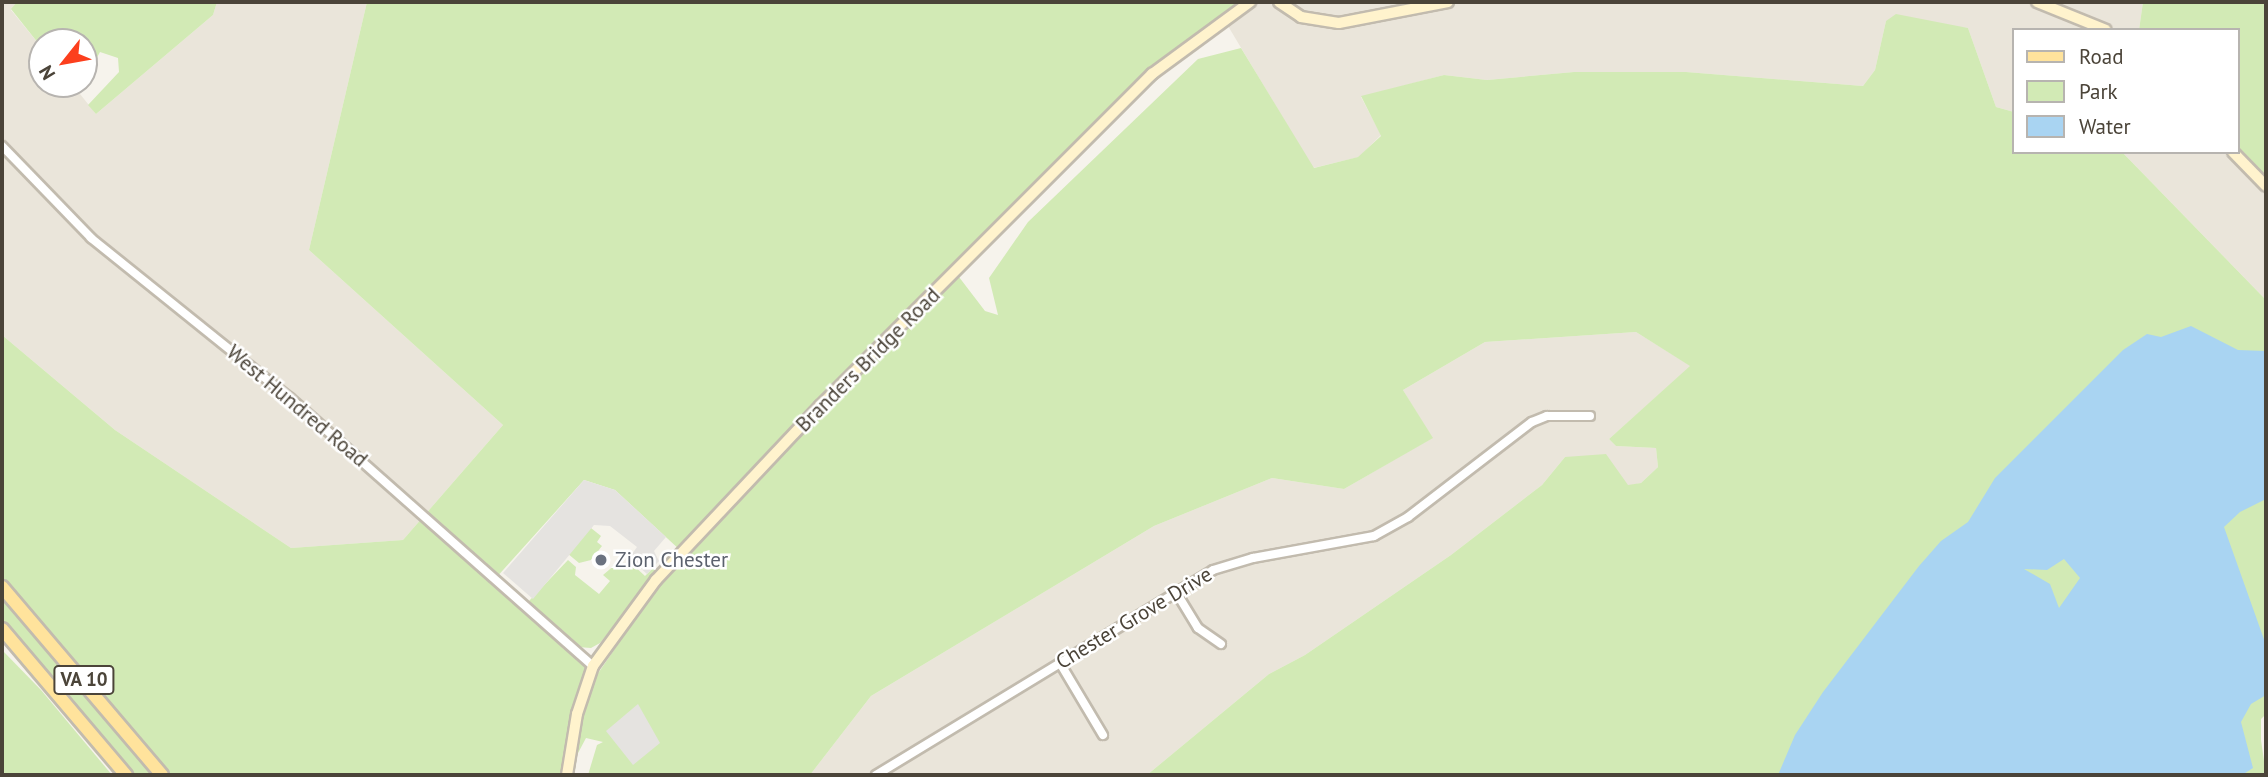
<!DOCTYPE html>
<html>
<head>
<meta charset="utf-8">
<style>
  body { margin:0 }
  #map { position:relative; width:2268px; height:777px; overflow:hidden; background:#f6f3ec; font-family:"PT Sans",sans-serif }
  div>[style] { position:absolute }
  .residential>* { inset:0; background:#eae5da }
  .green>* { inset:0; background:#d2eab5 }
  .parking>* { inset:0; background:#e5e3e0 }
  .water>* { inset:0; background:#a9d4f2 }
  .roads { filter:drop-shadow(2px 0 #c2bbae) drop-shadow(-2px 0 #c2bbae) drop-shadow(0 2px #c2bbae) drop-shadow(0 -2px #c2bbae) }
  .street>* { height:8px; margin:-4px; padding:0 4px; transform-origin:4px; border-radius:4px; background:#fff }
  .secondary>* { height:10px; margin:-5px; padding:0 5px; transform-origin:5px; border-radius:5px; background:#fff3cd }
  .primary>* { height:12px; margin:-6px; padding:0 6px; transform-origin:6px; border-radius:6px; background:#ffe39c }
  .dots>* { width:19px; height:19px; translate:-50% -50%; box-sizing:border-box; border:4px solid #fff; border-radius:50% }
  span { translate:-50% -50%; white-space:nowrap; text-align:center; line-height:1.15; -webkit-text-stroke:5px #fff; paint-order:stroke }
  .shield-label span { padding:2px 5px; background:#fff; border:2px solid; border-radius:5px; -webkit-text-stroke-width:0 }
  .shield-label { font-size:19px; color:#4b4439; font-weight:700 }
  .street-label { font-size:21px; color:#4b4439 }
  .worship-label { font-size:21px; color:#5b616d }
  .left { translate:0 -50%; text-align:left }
  .frame { position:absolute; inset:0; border:4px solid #4b4439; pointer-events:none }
  .legend { position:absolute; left:2012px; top:28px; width:228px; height:126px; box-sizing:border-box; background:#fff; border:2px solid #b7b4b0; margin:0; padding:9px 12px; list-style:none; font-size:21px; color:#4b4439 }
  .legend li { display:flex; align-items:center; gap:14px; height:35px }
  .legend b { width:35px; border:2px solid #b7b4b0 }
  .north { position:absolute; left:28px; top:28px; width:70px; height:70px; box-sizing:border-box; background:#fff; border:2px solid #b7b4b0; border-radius:50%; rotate:239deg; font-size:19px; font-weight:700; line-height:28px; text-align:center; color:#4b4439 }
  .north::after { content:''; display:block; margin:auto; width:24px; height:32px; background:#fc3f1d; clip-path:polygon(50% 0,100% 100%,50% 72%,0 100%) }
</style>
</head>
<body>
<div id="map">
  <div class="residential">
    <i style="clip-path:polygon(2px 2px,17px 2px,11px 10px,42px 48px,42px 84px,72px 84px,96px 114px,213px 15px,217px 2px,367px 2px,309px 250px,503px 425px,403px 540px,291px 548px,115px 430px,2px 335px)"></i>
    <i style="clip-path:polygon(1251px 2px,2143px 2px,2139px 30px,2014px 30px,2014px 112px,1996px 107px,1968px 28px,1886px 21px,1875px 70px,1863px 86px,1686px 72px,1574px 72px,1487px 80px,1444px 75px,1361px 97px,1381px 135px,1359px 157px,1313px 168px,1225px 21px)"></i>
    <i style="clip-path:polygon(2122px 152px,2233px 152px,2266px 186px,2266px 300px)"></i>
    <i style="clip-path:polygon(1636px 332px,1691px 366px,1609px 439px,1616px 446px,1656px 448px,1658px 467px,1641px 483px,1628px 486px,1565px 457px,1542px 485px,1451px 555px,1305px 655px,1269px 674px,1147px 775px,810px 775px,871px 696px,1154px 526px,1272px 478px,1344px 489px,1432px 438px,1403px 390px,1485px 342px)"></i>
  </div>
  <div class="green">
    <i style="clip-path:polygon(17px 2px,217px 2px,213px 15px,96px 114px,88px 105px,119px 72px,118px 58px,100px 52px,84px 81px,84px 42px,42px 42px,42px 48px,11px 9px)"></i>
    <i style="clip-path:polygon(367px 2px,1250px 2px,1171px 59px,681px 551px,615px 490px,584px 480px,495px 579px,593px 666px,567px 775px,163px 775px,2px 584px,2px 335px,115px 430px,291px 548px,403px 540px,503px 425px,309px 250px)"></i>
    <i style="clip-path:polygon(2143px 2px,2266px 2px,2266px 180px,2238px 152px,2238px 30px,2139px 30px)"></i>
    <i style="clip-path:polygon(1896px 14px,1968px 28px,1996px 107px,2014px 112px,2014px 152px,2122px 152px,2266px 300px,2266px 714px,2261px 719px,2261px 740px,2266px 775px,1147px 775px,1269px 674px,1305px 655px,1451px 555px,1542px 485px,1565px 457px,1606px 454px,1628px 485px,1641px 483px,1658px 467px,1656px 448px,1616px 446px,1609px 439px,1690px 366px,1636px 332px,1485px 342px,1403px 390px,1433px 438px,1344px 489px,1272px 478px,1154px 526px,871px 696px,810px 775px,588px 775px,597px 745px,603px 742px,586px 738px,577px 755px,579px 724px,590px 685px,660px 583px,738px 498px,959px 277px,985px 311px,998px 315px,989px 278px,1028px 222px,1198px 59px,1241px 48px,1314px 168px,1358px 157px,1381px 136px,1361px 96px,1444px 75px,1487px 80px,1574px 72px,1686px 72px,1863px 86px,1875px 70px,1886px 21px)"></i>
    <i style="clip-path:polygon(591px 528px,601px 536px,597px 542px,602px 546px,591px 560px,579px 563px,567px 553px)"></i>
    <i style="clip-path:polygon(568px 560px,576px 567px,575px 575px,599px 594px,610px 581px,603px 575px,616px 564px,622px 568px,630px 562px,645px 576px,653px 568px,657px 573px,600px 643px,591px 648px,578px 647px,529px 601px)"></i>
    <i style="clip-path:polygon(2px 598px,111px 721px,153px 775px,130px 775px,2px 624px)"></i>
    <i style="clip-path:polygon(2px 650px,41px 690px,112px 775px,2px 775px)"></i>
  </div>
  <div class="parking">
    <i style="clip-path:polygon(584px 480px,615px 490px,666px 537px,654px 551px,659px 561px,647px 574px,629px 558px,637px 547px,610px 526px,594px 525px,533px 599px,503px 573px)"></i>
    <i style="clip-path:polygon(638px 704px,660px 743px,633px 765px,606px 731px)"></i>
  </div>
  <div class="water">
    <i style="clip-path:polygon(evenodd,2191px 326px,2238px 350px,2266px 351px,2266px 499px,2240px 512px,2224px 527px,2266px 645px,2266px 695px,2251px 704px,2241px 722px,2253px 768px,2242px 775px,1778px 775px,1795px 735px,1823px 692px,1919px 566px,1941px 541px,1968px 522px,1995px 478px,2123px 350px,2147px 334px,2161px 337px,2191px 326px,2064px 559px,2080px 578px,2059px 608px,2050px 584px,2024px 569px,2047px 570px,2064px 559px)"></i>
  </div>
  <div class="roads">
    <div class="street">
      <i style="left:2px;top:146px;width:128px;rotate:45.9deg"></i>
      <i style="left:91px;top:238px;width:255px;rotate:38.8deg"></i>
      <i style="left:290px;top:398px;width:405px;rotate:41.5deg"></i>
      <i style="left:1176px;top:592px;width:42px;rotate:58.6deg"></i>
      <i style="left:1198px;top:628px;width:28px;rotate:35deg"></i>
      <i style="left:1060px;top:663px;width:84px;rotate:59.2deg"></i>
      <i style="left:876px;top:775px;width:394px;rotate:-31.3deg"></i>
      <i style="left:1213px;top:570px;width:42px;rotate:-16.7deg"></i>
      <i style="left:1253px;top:558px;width:123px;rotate:-10.3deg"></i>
      <i style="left:1374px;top:536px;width:39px;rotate:-29deg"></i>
      <i style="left:1408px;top:517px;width:156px;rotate:-37.5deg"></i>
      <i style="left:1532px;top:422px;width:16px;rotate:-22deg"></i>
      <i style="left:1547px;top:416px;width:43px"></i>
    </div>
    <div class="secondary">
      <i style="left:1279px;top:2px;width:27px;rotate:34deg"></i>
      <i style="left:1301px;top:17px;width:38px;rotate:9deg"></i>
      <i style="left:1339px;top:23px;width:111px;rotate:-10.9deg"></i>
      <i style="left:2037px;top:2px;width:74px;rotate:22.1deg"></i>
      <i style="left:2233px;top:152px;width:47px;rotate:45.9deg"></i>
      <i style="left:567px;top:775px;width:62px;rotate:-80.7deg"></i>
      <i style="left:577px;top:714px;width:51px;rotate:-71.6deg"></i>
      <i style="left:593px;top:666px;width:107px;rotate:-53.8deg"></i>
      <i style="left:656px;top:580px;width:239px;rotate:-46.7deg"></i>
      <i style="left:820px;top:406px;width:470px;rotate:-45deg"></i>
      <i style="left:1152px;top:74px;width:122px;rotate:-36.3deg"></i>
    </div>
    <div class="primary">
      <i style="left:2px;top:587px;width:247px;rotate:49.6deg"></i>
      <i style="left:2px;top:629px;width:192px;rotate:49.7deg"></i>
    </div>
  </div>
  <div class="dots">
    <i style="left:601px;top:560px;background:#6b7280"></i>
  </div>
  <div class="shield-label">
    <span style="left:84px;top:680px">VA 10</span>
  </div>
  <div class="street-label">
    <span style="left:868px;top:360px;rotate:-45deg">Branders Bridge Road</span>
    <span style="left:297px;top:406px;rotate:40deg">West Hundred Road</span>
    <span style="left:1134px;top:618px;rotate:-31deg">Chester Grove Drive</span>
  </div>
  <div class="worship-label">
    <span class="left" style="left:615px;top:560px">Zion Chester</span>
  </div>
  <div class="frame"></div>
  <ul class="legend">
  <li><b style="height:9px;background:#ffe39c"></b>Road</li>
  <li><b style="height:19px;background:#d2eab5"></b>Park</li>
  <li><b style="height:19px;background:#a9d4f2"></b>Water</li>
  </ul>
  <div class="north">N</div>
</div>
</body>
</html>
